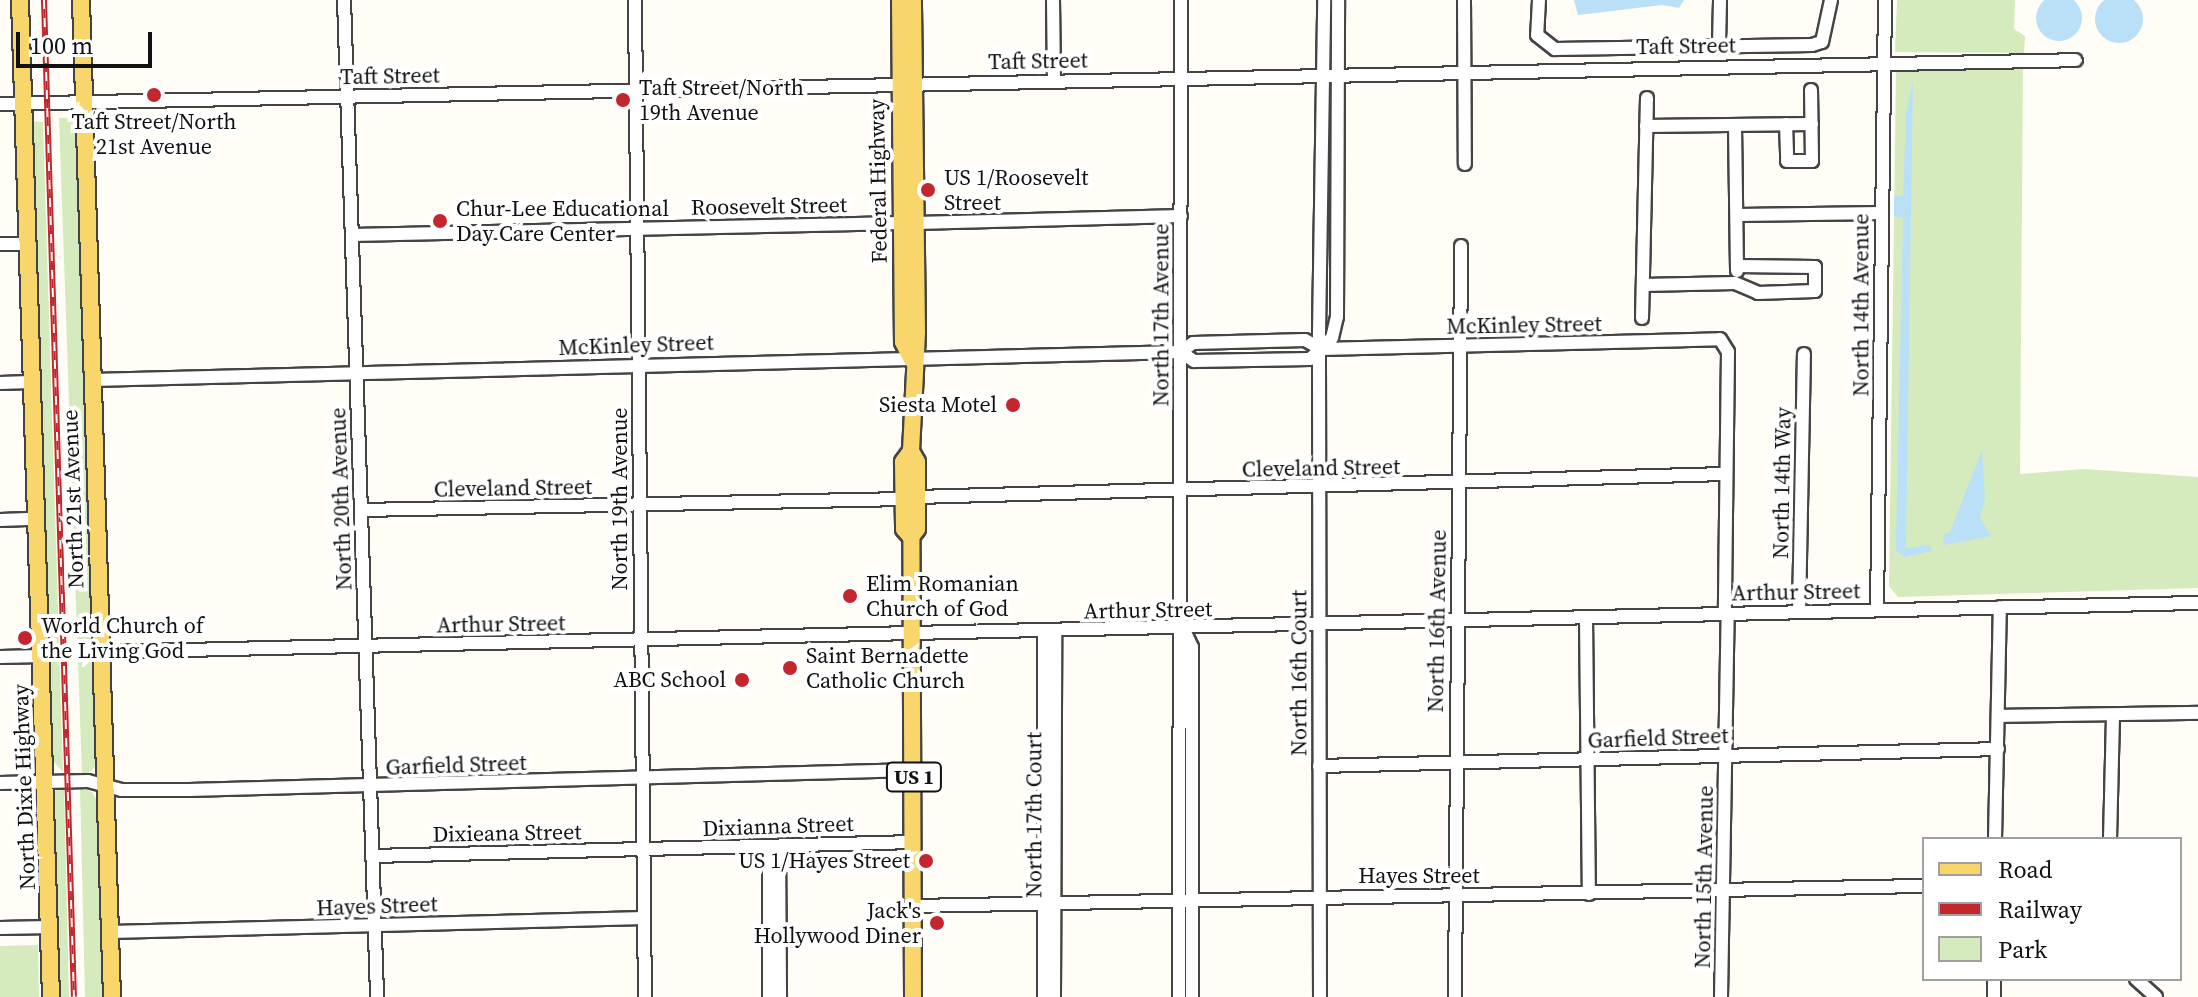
<!DOCTYPE html>
<html>
<head>
<meta charset="utf-8">
<style>
  body { margin:0 }
  #map { position:relative; width:2198px; height:997px; overflow:hidden; background:#fffdf5; font-family:"Source Serif 4",serif }
  div>[style] { position:absolute }
  .green>* { inset:0; background:#d5ebbd }
  .water>* { inset:0; background:#b9e0f7 }
  .round { border-radius:50% }
  .roads { filter:drop-shadow(2px 0 #444) drop-shadow(-2px 0 #444) drop-shadow(0 2px #444) drop-shadow(0 -2px #444) }
  .minor>* { height:12px; margin:-6px; padding:0 6px; transform-origin:6px; border-radius:6px; background:#fff }
  .major>* { height:16px; margin:-8px; padding:0 8px; transform-origin:8px; border-radius:8px; background:#f9d66b }
  .rail>* { height:6px; margin-top:-3px; transform-origin:0; background:repeating-linear-gradient(90deg,#fff 0 9px,#c4262e 0 18px); box-sizing:border-box; border-block:2px solid #c4262e }
  .dots>* { width:22px; height:22px; translate:-50% -50%; box-sizing:border-box; border:4px solid #fff; border-radius:50% }
  span { translate:-50% -50%; white-space:nowrap; text-align:center; line-height:1.15; -webkit-text-stroke:8px #fff; paint-order:stroke }
  .shield-label span { padding:2px 6px; background:#fff; border:2px solid; border-radius:6px; -webkit-text-stroke-width:0 }
  .shield-label { font-size:20px; color:#111; font-weight:700 }
  .street-label { font-size:22px; color:#111 }
  .poi-label { font-size:22px; color:#111 }
  .left { translate:0 -50%; text-align:left }
  .right { translate:-100% -50%; text-align:right }
  .legend { position:absolute; left:1922px; top:837px; width:260px; height:144px; box-sizing:border-box; background:#fff; border:2px solid #a0a0a0; margin:0; padding:10px 14px; list-style:none; font-size:24px; color:#111 }
  .legend li { display:flex; align-items:center; gap:16px; height:40px }
  .legend b { width:40px; border:2px solid #a0a0a0 }
  .scale { position:absolute; left:16px; top:32px; width:136px; height:36px; box-sizing:border-box; border:4px solid #111; border-top:0; padding-left:10px; font-size:24px; line-height:28px; white-space:nowrap; color:#111; -webkit-text-stroke:6px #fff; paint-order:stroke }
</style>
</head>
<body>
<div id="map">
  <div class="green">
    <i style="clip-path:polygon(1897px 0,2015px 0,2014px 29px,2025px 36px,2024px 53px,1895px 52px)"></i>
    <i style="clip-path:polygon(2023px 67px,2020px 474px,2084px 469px,2198px 477px,2198px 588px,1898px 597px,1889px 586px,1896px 70px)"></i>
    <i style="clip-path:polygon(59px 118px,77px 118px,97px 765px,86px 775px,82px 775px)"></i>
    <i style="clip-path:polygon(29px 121px,43px 122px,63px 772px,53px 761px,46px 666px)"></i>
    <i style="clip-path:polygon(64px 787px,69px 997px,57px 997px,51px 793px)"></i>
    <i style="clip-path:polygon(80px 787px,92px 792px,99px 804px,105px 997px,85px 997px)"></i>
    <i style="clip-path:polygon(38px 945px,39px 997px,0 997px,0 946px)"></i>
  </div>
  <div class="water">
    <i class="round" style="left:2036px;top:-5px;width:46px;height:46px"></i>
    <i class="round" style="left:2095px;top:-5px;width:48px;height:48px"></i>
    <i style="clip-path:polygon(1574px 0,1684px 0,1679px 8px,1662px 5px,1578px 15px)"></i>
    <i style="clip-path:polygon(1913px 81px,1906px 548px,1929px 545px,1932px 551px,1905px 557px,1896px 551px,1896px 541px,1903px 218px,1894px 217px,1894px 196px,1903px 196px,1906px 113px)"></i>
    <i style="clip-path:polygon(1982px 450px,1985px 499px,1980px 518px,1991px 536px,1944px 545px,1943px 536px,1950px 532px)"></i>
  </div>
  <div class="roads">
    <div class="minor">
      <i style="left:344px;top:0;width:998px;rotate:88.1deg"></i>
      <i style="left:635px;top:0;width:997px;rotate:89.43deg"></i>
      <i style="left:1053px;top:0;width:80px;rotate:89.3deg"></i>
      <i style="left:1464px;top:0;width:164px;rotate:89.7deg"></i>
      <i style="left:1539px;top:0;width:35px;rotate:93deg"></i>
      <i style="left:1537px;top:35px;width:23px;rotate:38deg"></i>
      <i style="left:1555px;top:49px;width:257px;rotate:-0.9deg"></i>
      <i style="left:1812px;top:45px;width:10px;rotate:-17deg"></i>
      <i style="left:1822px;top:42px;width:43px;rotate:-77.9deg"></i>
      <i style="left:1719px;top:45px;width:45px;rotate:-88.7deg"></i>
      <i style="left:0;top:104px;width:2076px;rotate:-1.21deg"></i>
      <i style="left:1786px;top:124px;width:37px;rotate:88deg"></i>
      <i style="left:1787px;top:161px;width:25px"></i>
      <i style="left:1812px;top:161px;width:71px;rotate:-90.8deg"></i>
      <i style="left:1646px;top:126px;width:166px;rotate:-0.7deg"></i>
      <i style="left:1735px;top:126px;width:145px;rotate:89.2deg"></i>
      <i style="left:1738px;top:215px;width:143px;rotate:-0.8deg"></i>
      <i style="left:916px;top:223px;width:265px;rotate:-1.5deg"></i>
      <i style="left:352px;top:235px;width:548px;rotate:-1.25deg"></i>
      <i style="left:0;top:244px;width:25px"></i>
      <i style="left:1735px;top:283px;width:25px;rotate:23deg"></i>
      <i style="left:1758px;top:293px;width:57px;rotate:-2deg"></i>
      <i style="left:1815px;top:291px;width:24px;rotate:-90deg"></i>
      <i style="left:1815px;top:267px;width:77px;rotate:-179.3deg"></i>
      <i style="left:1643px;top:285px;width:92px;rotate:-1.2deg"></i>
      <i style="left:1642px;top:318px;width:220px;rotate:-88.7deg"></i>
      <i style="left:1181px;top:352px;width:15px;rotate:-37deg"></i>
      <i style="left:1193px;top:343px;width:112px;rotate:-1.5deg"></i>
      <i style="left:1305px;top:340px;width:18px;rotate:29deg"></i>
      <i style="left:1321px;top:349px;width:399px;rotate:-1.4deg"></i>
      <i style="left:1720px;top:339px;width:15px;rotate:58deg"></i>
      <i style="left:1728px;top:352px;width:261px;rotate:90.7deg"></i>
      <i style="left:92px;top:380px;width:1089px;rotate:-1.47deg"></i>
      <i style="left:1181px;top:352px;width:16px;rotate:35deg"></i>
      <i style="left:1194px;top:361px;width:116px;rotate:-1deg"></i>
      <i style="left:1310px;top:359px;width:30px;rotate:-44deg"></i>
      <i style="left:1332px;top:338px;width:22px;rotate:-77deg"></i>
      <i style="left:1337px;top:317px;width:317px;rotate:-89.8deg"></i>
      <i style="left:0;top:383px;width:30px;rotate:-2deg"></i>
      <i style="left:917px;top:497px;width:808px;rotate:-1.63deg"></i>
      <i style="left:362px;top:510px;width:542px;rotate:-1.16deg"></i>
      <i style="left:0;top:520px;width:35px;rotate:-2deg"></i>
      <i style="left:1877px;top:610px;width:610px;rotate:-89.25deg"></i>
      <i style="left:1799px;top:612px;width:258px;rotate:-88.9deg"></i>
      <i style="left:1586px;top:617px;width:277px;rotate:89.4deg"></i>
      <i style="left:1184px;top:630px;width:19px;rotate:65deg"></i>
      <i style="left:1192px;top:647px;width:350px;rotate:90deg"></i>
      <i style="left:100px;top:652px;width:2099px;rotate:-1.34deg"></i>
      <i style="left:0;top:657px;width:42px;rotate:-1.4deg"></i>
      <i style="left:1999px;top:716px;width:199px;rotate:-0.9deg"></i>
      <i style="left:1319px;top:766px;width:679px;rotate:-1.43deg"></i>
      <i style="left:0;top:783px;width:88px;rotate:-1.3deg"></i>
      <i style="left:88px;top:781px;width:34px;rotate:15deg"></i>
      <i style="left:121px;top:790px;width:68px"></i>
      <i style="left:189px;top:790px;width:725px;rotate:-1.58deg"></i>
      <i style="left:1995px;top:839px;width:232px;rotate:-88.8deg"></i>
      <i style="left:2110px;top:839px;width:124px;rotate:-88.6deg"></i>
      <i style="left:779px;top:846px;width:151px;rotate:89.6deg"></i>
      <i style="left:373px;top:856px;width:541px;rotate:-1.48deg"></i>
      <i style="left:915px;top:906px;width:1009px;rotate:-1.14deg"></i>
      <i style="left:0;top:928px;width:51px;rotate:-1.1deg"></i>
      <i style="left:111px;top:932px;width:533px;rotate:-1.5deg"></i>
      <i style="left:2136px;top:979px;width:27px;rotate:42deg"></i>
      <i style="left:769px;top:997px;width:151px;rotate:-90deg"></i>
      <i style="left:1044px;top:997px;width:364px;rotate:-90deg"></i>
      <i style="left:1054px;top:997px;width:365px;rotate:-89.8deg"></i>
      <i style="left:1179px;top:997px;width:997px;rotate:-89.89deg"></i>
      <i style="left:1320px;top:997px;width:664px;rotate:-90.09deg"></i>
      <i style="left:1319px;top:333px;width:333px;rotate:-89.1deg"></i>
      <i style="left:1455px;top:997px;width:751px;rotate:-89.54deg"></i>
      <i style="left:1721px;top:997px;width:384px;rotate:-89deg"></i>
      <i style="left:1994px;top:997px;width:18px;rotate:-90deg"></i>
    </div>
    <div class="major">
      <i style="left:20px;top:0;width:997px;rotate:88.22deg"></i>
      <i style="left:81px;top:0;width:997px;rotate:88.22deg"></i>
      <i style="left:900px;top:0;width:342px;rotate:89.5deg"></i>
      <i style="left:903px;top:342px;width:20px;rotate:63deg"></i>
      <i style="left:911px;top:451px;width:14px;rotate:126deg"></i>
      <i style="left:903px;top:462px;width:67px;rotate:89.1deg"></i>
      <i style="left:904px;top:529px;width:11px;rotate:49deg"></i>
      <i style="left:913px;top:997px;width:460px;rotate:-90.2deg"></i>
      <i style="left:911px;top:537px;width:10px;rotate:-53deg"></i>
      <i style="left:917px;top:529px;width:67px;rotate:-90deg"></i>
      <i style="left:917px;top:462px;width:13px;rotate:-119deg"></i>
      <i style="left:911px;top:451px;width:119px;rotate:-87.1deg"></i>
      <i style="left:917px;top:332px;width:332px;rotate:-90.7deg"></i>
    </div>
  </div>
  <div class="rail">
    <i style="left:44px;top:0;width:997px;rotate:88.28deg"></i>
  </div>
  <div class="dots">
    <i style="left:154px;top:95px;background:#c4262e"></i>
    <i style="left:623px;top:100px;background:#c4262e"></i>
    <i style="left:928px;top:190px;background:#c4262e"></i>
    <i style="left:440px;top:221px;background:#c4262e"></i>
    <i style="left:1013px;top:405px;background:#c4262e"></i>
    <i style="left:850px;top:596px;background:#c4262e"></i>
    <i style="left:25px;top:638px;background:#c4262e"></i>
    <i style="left:790px;top:668px;background:#c4262e"></i>
    <i style="left:742px;top:680px;background:#c4262e"></i>
    <i style="left:926px;top:861px;background:#c4262e"></i>
    <i style="left:937px;top:923px;background:#c4262e"></i>
  </div>
  <div class="shield-label">
    <span style="left:914px;top:777px">US 1</span>
  </div>
  <div class="street-label">
    <span style="left:1686px;top:46px;rotate:-1deg">Taft Street</span>
    <span style="left:1038px;top:61px;rotate:-1deg">Taft Street</span>
    <span style="left:390px;top:76px;rotate:-1deg">Taft Street</span>
    <span style="left:878px;top:181px;rotate:-91deg">Federal Highway</span>
    <span style="left:769px;top:206px;rotate:-1deg">Roosevelt Street</span>
    <span style="left:1861px;top:305px;rotate:-90deg">North 14th Avenue</span>
    <span style="left:1161px;top:315px;rotate:-90deg">North 17th Avenue</span>
    <span style="left:1524px;top:325px;rotate:-1deg">McKinley Street</span>
    <span style="left:636px;top:345px;rotate:-2deg">McKinley Street</span>
    <span style="left:1321px;top:468px;rotate:-1deg">Cleveland Street</span>
    <span style="left:1782px;top:483px;rotate:-89deg">North 14th Way</span>
    <span style="left:513px;top:488px;rotate:-1deg">Cleveland Street</span>
    <span style="left:73px;top:499px;rotate:-92deg">North 21st Avenue</span>
    <span style="left:341px;top:499px;rotate:-92deg">North 20th Avenue</span>
    <span style="left:620px;top:499px;rotate:-90deg">North 19th Avenue</span>
    <span style="left:1796px;top:592px;rotate:-1deg">Arthur Street</span>
    <span style="left:1148px;top:610px;rotate:-1deg">Arthur Street</span>
    <span style="left:1437px;top:621px;rotate:-89deg">North 16th Avenue</span>
    <span style="left:501px;top:624px;rotate:-1deg">Arthur Street</span>
    <span style="left:1299px;top:673px;rotate:-90deg">North 16th Court</span>
    <span style="left:1658px;top:738px;rotate:-2deg">Garfield Street</span>
    <span style="left:456px;top:765px;rotate:-2deg">Garfield Street</span>
    <span style="left:24px;top:787px;rotate:-92deg">North Dixie Highway</span>
    <span style="left:1034px;top:815px;rotate:-90deg">North 17th Court</span>
    <span style="left:778px;top:826px;rotate:-2deg">Dixianna Street</span>
    <span style="left:507px;top:833px;rotate:-1deg">Dixieana Street</span>
    <span style="left:1419px;top:876px">Hayes Street</span>
    <span style="left:1704px;top:877px;rotate:-89deg">North 15th Avenue</span>
    <span style="left:377px;top:906px;rotate:-2deg">Hayes Street</span>
  </div>
  <div class="poi-label">
    <span class="left" style="left:639px;top:100px">Taft Street/North<br>19th Avenue</span>
    <span style="left:154px;top:134px">Taft Street/North<br>21st Avenue</span>
    <span class="left" style="left:944px;top:190px">US 1/Roosevelt<br>Street</span>
    <span class="left" style="left:456px;top:221px">Chur-Lee Educational<br>Day Care Center</span>
    <span class="right" style="left:997px;top:405px">Siesta Motel</span>
    <span class="left" style="left:866px;top:596px">Elim Romanian<br>Church of God</span>
    <span class="left" style="left:41px;top:638px">World Church of<br>the Living God</span>
    <span class="left" style="left:806px;top:668px">Saint Bernadette<br>Catholic Church</span>
    <span class="right" style="left:726px;top:680px">ABC School</span>
    <span class="right" style="left:910px;top:861px">US 1/Hayes Street</span>
    <span class="right" style="left:921px;top:923px">Jack's<br>Hollywood Diner</span>
  </div>
  <ul class="legend">
  <li><b style="height:10px;background:#f9d66b"></b>Road</li>
  <li><b style="height:10px;background:#c4262e"></b>Railway</li>
  <li><b style="height:22px;background:#d5ebbd"></b>Park</li>
  </ul>
  <div class="scale">100 m</div>
</div>
</body>
</html>
